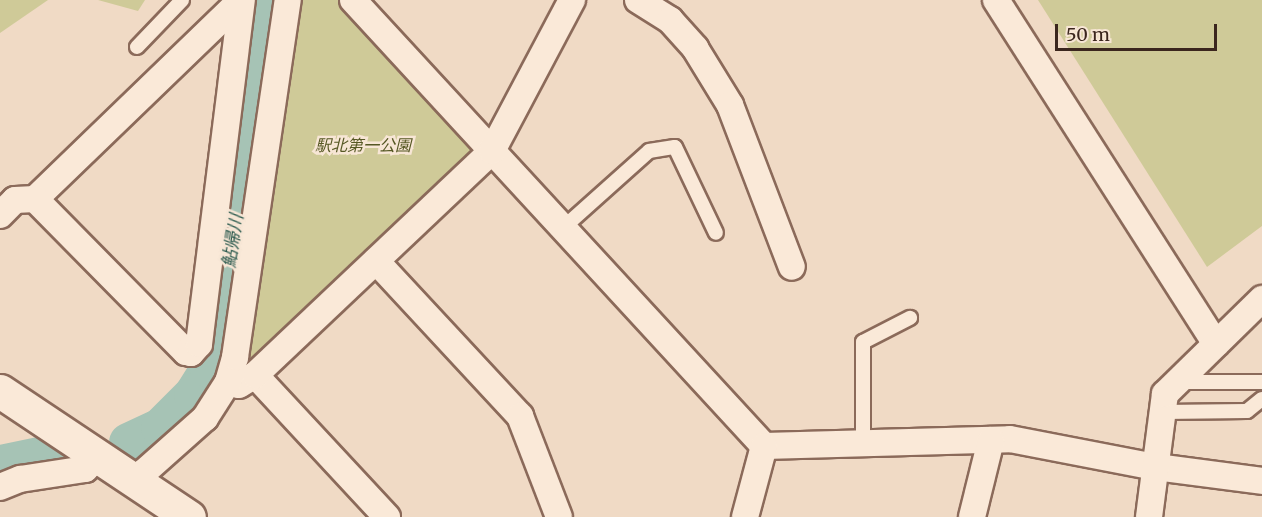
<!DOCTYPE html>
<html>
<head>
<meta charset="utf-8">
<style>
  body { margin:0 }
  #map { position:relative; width:1262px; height:517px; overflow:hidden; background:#f0dac5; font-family:Merriweather,"Noto Sans JP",serif }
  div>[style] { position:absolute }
  .green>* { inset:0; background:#cfca98 }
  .river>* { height:39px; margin:-19.5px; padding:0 19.5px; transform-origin:19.5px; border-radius:19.5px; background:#a6c3b5 }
  .roads { filter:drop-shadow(2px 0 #8b6a5a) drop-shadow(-2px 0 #8b6a5a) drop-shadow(0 2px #8b6a5a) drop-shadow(0 -2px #8b6a5a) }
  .lane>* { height:14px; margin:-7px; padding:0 7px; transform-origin:7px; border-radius:7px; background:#fae9d8 }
  .street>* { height:26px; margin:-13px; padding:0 13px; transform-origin:13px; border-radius:13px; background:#fae9d8 }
  .secondary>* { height:33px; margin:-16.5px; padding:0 16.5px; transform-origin:16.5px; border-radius:16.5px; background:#fae9d8 }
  span { translate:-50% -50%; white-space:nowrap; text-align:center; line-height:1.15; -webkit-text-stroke:5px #f7e6d5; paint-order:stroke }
  .park-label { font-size:16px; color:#565824; font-style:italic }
  .water-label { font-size:18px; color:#2d5b4f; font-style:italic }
  .scale { position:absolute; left:1055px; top:24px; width:162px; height:27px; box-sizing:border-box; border:3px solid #3b261e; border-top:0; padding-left:8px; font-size:18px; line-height:21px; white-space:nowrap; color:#3b261e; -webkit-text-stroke:4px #f7e6d5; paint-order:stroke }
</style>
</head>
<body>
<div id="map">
  <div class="green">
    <i style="clip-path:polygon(0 0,48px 0,0 33px)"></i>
    <i style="clip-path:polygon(98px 0,145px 0,138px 11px)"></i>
    <i style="clip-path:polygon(298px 0,344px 0,477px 144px,475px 153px,245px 367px)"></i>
    <i style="clip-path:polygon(1038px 0,1262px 0,1262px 226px,1207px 267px)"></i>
  </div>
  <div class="river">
    <i style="left:128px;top:442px;width:35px;rotate:-25deg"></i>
    <i style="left:160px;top:427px;width:47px;rotate:-45deg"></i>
    <i style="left:193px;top:394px;width:31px;rotate:-58deg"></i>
    <i style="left:209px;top:368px;width:26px;rotate:-69deg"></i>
    <i style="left:218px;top:344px;width:348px;rotate:-81.4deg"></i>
    <i style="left:0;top:464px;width:49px;rotate:-11.8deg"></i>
  </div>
  <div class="roads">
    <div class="lane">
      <i style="left:137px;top:47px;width:65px;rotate:-46.2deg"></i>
      <i style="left:563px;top:228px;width:115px;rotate:-41.8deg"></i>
      <i style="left:649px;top:151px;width:26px;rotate:-9deg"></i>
      <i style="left:675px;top:147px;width:95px;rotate:64.5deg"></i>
      <i style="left:1179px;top:382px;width:83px"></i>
      <i style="left:1163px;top:412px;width:84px;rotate:-0.7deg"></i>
      <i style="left:1247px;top:411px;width:19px;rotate:-39deg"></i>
      <i style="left:863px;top:444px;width:102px;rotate:-90deg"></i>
      <i style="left:863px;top:342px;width:53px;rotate:-27.1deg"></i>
    </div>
    <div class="street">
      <i style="left:353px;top:0;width:606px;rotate:47.34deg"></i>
      <i style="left:764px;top:446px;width:246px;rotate:-1.6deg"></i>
      <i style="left:1010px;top:439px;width:149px;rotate:10.9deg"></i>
      <i style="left:1156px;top:467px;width:107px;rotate:7.5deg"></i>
      <i style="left:638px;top:0;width:38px;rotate:32deg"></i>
      <i style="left:670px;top:20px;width:38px;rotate:48deg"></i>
      <i style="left:695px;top:48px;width:67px;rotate:58.4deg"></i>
      <i style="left:730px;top:105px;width:173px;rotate:69.1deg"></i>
      <i style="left:996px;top:0;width:408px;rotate:57.4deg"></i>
      <i style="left:35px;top:199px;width:286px;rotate:-44deg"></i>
      <i style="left:0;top:215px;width:21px;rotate:-45deg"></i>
      <i style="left:15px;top:200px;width:20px;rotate:-3deg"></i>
      <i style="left:35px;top:199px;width:215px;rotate:45.4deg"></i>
      <i style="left:186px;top:352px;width:5px;rotate:11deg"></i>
      <i style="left:191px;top:353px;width:12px;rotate:-48deg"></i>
      <i style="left:199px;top:344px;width:347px;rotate:-82.9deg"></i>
      <i style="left:376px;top:261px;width:212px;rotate:47.1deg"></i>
      <i style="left:520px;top:416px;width:108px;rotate:68.9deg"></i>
      <i style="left:255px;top:375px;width:194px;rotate:47.1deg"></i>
      <i style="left:228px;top:382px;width:11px;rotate:15deg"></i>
      <i style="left:239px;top:385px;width:19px;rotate:-32deg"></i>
      <i style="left:255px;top:375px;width:326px;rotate:-43.4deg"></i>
      <i style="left:492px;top:151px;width:171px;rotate:-62.1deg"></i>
      <i style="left:137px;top:483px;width:12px;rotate:-59deg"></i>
      <i style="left:143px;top:473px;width:83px;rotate:-41.6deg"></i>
      <i style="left:205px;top:418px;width:43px;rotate:-57.4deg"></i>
      <i style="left:228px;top:382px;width:26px;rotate:-74deg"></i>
      <i style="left:235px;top:357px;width:361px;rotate:-81.6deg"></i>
      <i style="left:0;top:487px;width:22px;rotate:-22deg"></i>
      <i style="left:20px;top:479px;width:66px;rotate:-8.7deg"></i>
      <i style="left:85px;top:469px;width:18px;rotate:-43deg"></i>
      <i style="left:745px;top:517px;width:73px;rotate:-75deg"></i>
      <i style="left:972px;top:517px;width:79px;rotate:-76.1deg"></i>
      <i style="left:1149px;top:517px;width:124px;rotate:-82.6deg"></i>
      <i style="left:1165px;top:394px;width:136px;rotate:-44.4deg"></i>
    </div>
    <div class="secondary">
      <i style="left:0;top:391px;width:227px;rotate:33.7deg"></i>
    </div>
  </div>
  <div class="park-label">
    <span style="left:363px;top:145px">駅北第一公園</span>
  </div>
  <div class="water-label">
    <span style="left:233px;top:241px;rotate:-81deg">鮎帰川</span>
  </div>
  <div class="scale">50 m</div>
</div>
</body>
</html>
